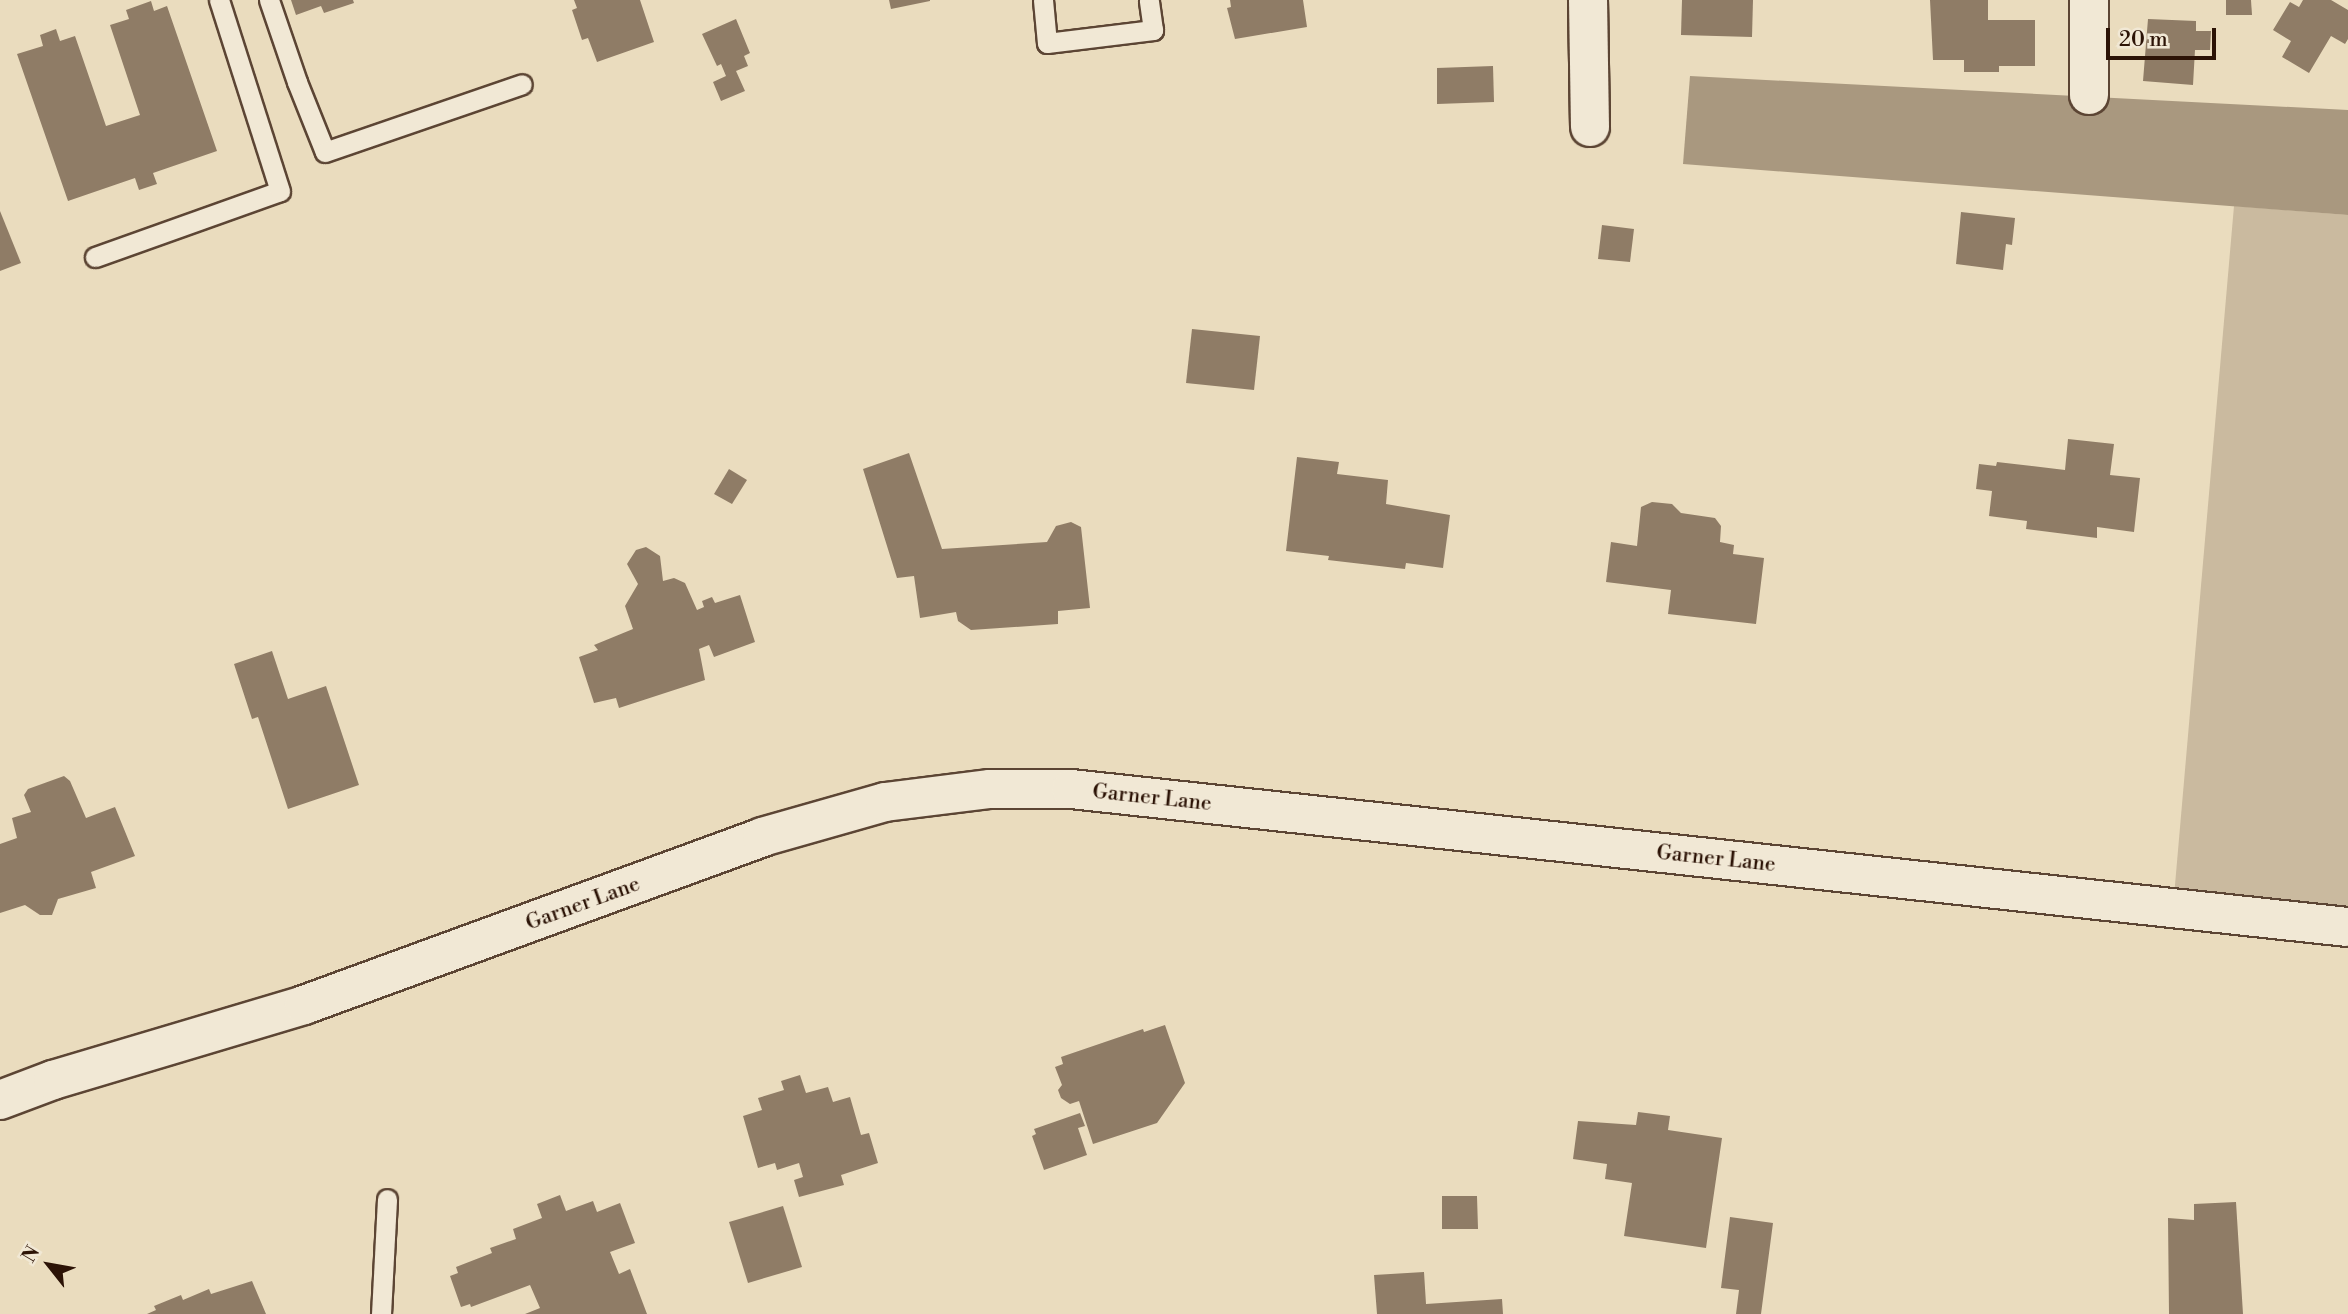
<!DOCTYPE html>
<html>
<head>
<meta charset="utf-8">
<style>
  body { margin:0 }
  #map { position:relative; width:2348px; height:1314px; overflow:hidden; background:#eadcbe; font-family:"Libre Bodoni",serif }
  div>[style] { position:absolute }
  .green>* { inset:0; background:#caba9f }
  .water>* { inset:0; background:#a9987f }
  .building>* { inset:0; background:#8f7c66 }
  .roads { filter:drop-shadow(2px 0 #5c4534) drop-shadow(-2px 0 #5c4534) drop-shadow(0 2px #5c4534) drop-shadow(0 -2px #5c4534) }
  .service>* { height:19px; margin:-9.5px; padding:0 9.5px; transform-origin:9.5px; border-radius:9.5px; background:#f1e8d5 }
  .minor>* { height:38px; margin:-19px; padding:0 19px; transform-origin:19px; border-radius:19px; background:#f1e8d5 }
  span { translate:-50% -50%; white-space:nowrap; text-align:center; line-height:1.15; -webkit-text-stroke:5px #f1e8d5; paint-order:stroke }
  .street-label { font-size:21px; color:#2c1306 }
  .north { position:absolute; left:14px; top:1230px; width:70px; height:70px; -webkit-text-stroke:5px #f1e8d5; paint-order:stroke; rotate:301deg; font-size:19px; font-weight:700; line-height:28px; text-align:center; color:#2c1306 }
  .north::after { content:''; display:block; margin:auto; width:24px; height:32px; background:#2c1306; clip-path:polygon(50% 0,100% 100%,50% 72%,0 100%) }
  .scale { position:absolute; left:2106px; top:28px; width:110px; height:32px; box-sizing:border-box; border:4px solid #2c1306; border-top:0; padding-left:9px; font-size:21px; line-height:24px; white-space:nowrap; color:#2c1306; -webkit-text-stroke:5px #f1e8d5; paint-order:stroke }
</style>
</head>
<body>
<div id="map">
  <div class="green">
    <i style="clip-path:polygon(2234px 206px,2348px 215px,2348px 923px,2173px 908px)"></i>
  </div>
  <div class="water">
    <i style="clip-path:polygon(1690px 76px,2348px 110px,2348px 215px,1683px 164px)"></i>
  </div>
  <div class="building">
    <i style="clip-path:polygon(291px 0,353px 0,354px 3px,324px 13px,321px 6px,296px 15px)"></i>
    <i style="clip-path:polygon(574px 0,640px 0,654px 42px,597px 62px,588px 38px,582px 40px,572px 10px,577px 8px)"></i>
    <i style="clip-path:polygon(889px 0,930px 0,930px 1px,891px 9px)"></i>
    <i style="clip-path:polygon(1230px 0,1303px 0,1307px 27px,1235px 39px,1227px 8px,1231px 7px)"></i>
    <i style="clip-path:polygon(1682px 0,1753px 0,1752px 37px,1681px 35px)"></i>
    <i style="clip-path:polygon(1930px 0,1988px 0,1988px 20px,2035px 20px,2035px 66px,1999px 66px,1999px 72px,1964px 72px,1964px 60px,1933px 60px)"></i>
    <i style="clip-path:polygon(2226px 0,2251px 0,2252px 15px,2226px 15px)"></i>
    <i style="clip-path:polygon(2303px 0,2331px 0,2348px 10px,2348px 39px,2345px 44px,2331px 36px,2309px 73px,2282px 57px,2291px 41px,2273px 30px,2290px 2px,2299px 7px)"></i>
    <i style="clip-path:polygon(151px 1px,154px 11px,167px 6px,217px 151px,153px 173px,157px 184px,139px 190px,135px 178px,68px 201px,17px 54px,43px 46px,40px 35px,56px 29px,60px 41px,75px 36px,106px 126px,140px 115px,110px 25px,129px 19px,126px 10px)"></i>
    <i style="clip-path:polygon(736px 19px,750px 53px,744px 56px,748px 66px,736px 71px,745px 91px,721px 101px,713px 82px,726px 76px,721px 64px,717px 66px,702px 34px)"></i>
    <i style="clip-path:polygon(2148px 19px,2196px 21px,2196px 31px,2211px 31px,2210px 50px,2195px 50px,2193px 85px,2143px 81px)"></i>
    <i style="clip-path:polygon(1493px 66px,1494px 102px,1437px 104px,1437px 68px)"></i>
    <i style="clip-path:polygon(0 211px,21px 263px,0 271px)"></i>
    <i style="clip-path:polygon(1961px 212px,2015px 218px,2012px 245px,2006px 244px,2003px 270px,1956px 264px)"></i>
    <i style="clip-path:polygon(1602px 225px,1634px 229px,1630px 262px,1598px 259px)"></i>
    <i style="clip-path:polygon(1192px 329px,1260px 336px,1254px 390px,1186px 383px)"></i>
    <i style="clip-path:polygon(2068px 439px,2114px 444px,2110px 475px,2140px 478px,2134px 532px,2097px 527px,2097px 538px,2026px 529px,2027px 521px,1989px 516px,1992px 491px,1976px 489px,1979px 464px,1996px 466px,1997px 462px,2065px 470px)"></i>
    <i style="clip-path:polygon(909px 453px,942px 549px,1047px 542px,1056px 526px,1071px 522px,1081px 527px,1090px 608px,1058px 611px,1058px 624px,971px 630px,958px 621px,956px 612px,920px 618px,914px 576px,897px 578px,863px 469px)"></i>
    <i style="clip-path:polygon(1297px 457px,1339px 462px,1337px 474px,1388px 480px,1386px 504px,1450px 515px,1443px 568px,1406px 563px,1405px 569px,1328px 560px,1329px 556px,1286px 551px)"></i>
    <i style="clip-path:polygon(729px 469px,747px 480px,732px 504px,714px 494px)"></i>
    <i style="clip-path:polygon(1652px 502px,1672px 504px,1681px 513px,1715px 518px,1721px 526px,1720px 542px,1734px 545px,1733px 554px,1764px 558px,1756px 624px,1668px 614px,1671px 590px,1606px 582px,1611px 542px,1637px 546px,1641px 507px)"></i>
    <i style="clip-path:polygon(646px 547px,660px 556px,663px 581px,674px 578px,685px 583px,697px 610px,704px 607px,702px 601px,712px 597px,715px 603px,740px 595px,755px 642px,714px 657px,709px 645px,699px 649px,705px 680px,619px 708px,616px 698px,594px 703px,579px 657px,598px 650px,594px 645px,633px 629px,625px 606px,638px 584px,627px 564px,636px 550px)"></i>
    <i style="clip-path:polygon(272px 651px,288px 699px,326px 686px,359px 785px,288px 809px,258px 717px,252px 719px,234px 664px)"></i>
    <i style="clip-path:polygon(64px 776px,70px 781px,86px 818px,115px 807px,135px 856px,91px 872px,96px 888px,58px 899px,52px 915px,40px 915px,25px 905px,0 913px,0 844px,17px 838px,12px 818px,31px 812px,24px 795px,28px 789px)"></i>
    <i style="clip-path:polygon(1165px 1025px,1185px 1083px,1157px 1123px,1093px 1144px,1079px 1101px,1070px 1104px,1061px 1098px,1058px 1090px,1062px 1085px,1055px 1067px,1063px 1064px,1061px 1057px,1143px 1029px,1144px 1032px)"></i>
    <i style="clip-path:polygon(800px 1075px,806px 1093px,828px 1087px,833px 1102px,850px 1097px,861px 1135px,869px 1133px,878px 1163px,841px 1175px,844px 1185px,799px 1197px,794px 1180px,803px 1177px,799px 1163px,777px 1170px,775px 1163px,758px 1168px,743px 1116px,762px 1110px,758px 1098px,784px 1090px,781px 1081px)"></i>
    <i style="clip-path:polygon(1638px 1112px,1670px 1116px,1668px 1130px,1722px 1138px,1706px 1248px,1624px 1236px,1632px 1183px,1605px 1179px,1607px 1164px,1573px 1159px,1578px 1121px,1636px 1125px)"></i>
    <i style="clip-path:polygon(1080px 1113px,1085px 1126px,1078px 1128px,1087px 1155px,1044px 1170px,1032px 1136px,1036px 1134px,1034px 1129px)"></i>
    <i style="clip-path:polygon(560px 1195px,566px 1211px,593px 1201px,597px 1212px,620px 1203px,635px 1243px,610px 1252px,619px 1274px,630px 1269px,647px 1314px,525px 1314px,540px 1308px,530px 1285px,471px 1307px,470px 1304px,461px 1307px,450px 1276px,458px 1273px,456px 1267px,492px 1253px,490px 1248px,516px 1239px,513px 1229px,542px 1218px,537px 1204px)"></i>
    <i style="clip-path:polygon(1442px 1196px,1477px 1196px,1478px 1229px,1442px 1229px)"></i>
    <i style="clip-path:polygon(2236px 1202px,2243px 1314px,2169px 1314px,2168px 1218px,2194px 1220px,2194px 1204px)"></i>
    <i style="clip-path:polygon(783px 1206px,802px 1267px,748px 1283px,729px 1222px)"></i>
    <i style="clip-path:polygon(1730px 1217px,1773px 1223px,1761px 1314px,1736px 1314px,1739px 1290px,1721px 1288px)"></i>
    <i style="clip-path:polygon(1424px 1272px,1426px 1304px,1502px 1299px,1503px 1314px,1377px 1314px,1374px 1275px)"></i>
    <i style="clip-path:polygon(252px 1281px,266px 1314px,147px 1314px,156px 1310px,154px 1306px,181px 1295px,183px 1300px,209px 1289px,211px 1294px)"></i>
  </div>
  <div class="roads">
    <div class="service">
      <i style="left:269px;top:0;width:87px;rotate:71.1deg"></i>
      <i style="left:297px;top:82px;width:75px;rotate:68.2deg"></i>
      <i style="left:325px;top:152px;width:208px;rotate:-19deg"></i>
      <i style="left:1043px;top:0;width:43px;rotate:84.7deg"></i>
      <i style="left:1047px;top:43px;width:107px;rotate:-7deg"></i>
      <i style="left:1153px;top:30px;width:30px;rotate:-98deg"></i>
      <i style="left:95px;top:257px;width:196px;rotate:-19.6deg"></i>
      <i style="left:280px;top:191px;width:201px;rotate:-107.7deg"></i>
      <i style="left:381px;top:1314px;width:115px;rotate:-87deg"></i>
    </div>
    <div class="minor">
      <i style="left:1588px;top:0;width:127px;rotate:89.1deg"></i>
      <i style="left:2089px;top:95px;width:95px;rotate:-90deg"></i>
      <i style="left:0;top:1100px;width:57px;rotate:-20.7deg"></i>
      <i style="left:53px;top:1080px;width:262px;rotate:-16.6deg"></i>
      <i style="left:304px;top:1005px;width:488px;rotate:-20.1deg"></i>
      <i style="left:762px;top:837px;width:128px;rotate:-15.9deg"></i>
      <i style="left:885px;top:802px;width:106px;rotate:-7.1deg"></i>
      <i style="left:990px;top:789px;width:81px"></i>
      <i style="left:1071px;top:789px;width:1284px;rotate:6.17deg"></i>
    </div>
  </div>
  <div class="street-label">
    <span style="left:1152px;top:798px;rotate:6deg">Garner Lane</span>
    <span style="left:1716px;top:859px;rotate:6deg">Garner Lane</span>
    <span style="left:583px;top:904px;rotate:-20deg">Garner Lane</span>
  </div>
  <div class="north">N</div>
  <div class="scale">20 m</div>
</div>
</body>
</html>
